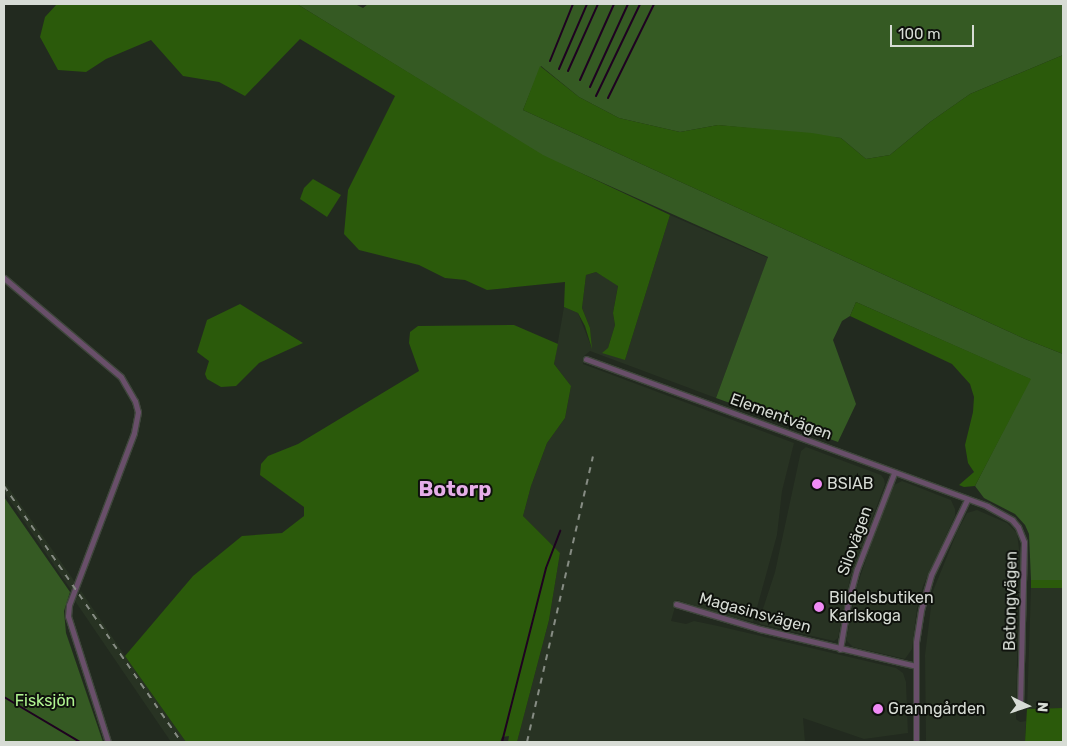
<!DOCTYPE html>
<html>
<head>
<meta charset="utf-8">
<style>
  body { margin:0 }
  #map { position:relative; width:1067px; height:746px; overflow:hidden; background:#222a1f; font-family:Rubik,sans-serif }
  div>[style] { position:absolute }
  .built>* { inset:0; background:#283323 }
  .green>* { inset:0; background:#355a23 }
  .forest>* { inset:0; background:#2b5a0b }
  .stream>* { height:2px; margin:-1px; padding:0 1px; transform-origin:1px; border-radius:1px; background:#1e0220 }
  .roads { filter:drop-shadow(1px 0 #3f463c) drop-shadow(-1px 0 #3f463c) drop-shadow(0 1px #3f463c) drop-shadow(0 -1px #3f463c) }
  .minor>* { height:5px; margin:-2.5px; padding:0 2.5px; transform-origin:2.5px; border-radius:2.5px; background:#694f6a }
  .rail>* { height:2px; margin-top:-1px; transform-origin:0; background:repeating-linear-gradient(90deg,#868c83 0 6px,transparent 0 12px) }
  .dots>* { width:14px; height:14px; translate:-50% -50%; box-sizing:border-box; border:2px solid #0e110c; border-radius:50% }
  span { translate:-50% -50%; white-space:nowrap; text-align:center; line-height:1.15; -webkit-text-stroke:4px #0e110c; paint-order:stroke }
  .street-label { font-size:16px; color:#d7dcd5 }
  .poi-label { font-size:16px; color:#d7dcd5 }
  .left { translate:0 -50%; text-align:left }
  .park-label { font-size:16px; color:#b1f591 }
  .district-label { font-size:21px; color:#e6aee8; font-weight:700 }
  .frame { position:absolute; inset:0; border:5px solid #d7dcd5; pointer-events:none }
  .north { position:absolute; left:1002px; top:681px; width:50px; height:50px; -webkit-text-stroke:4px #0e110c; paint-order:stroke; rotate:94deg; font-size:14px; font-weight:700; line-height:20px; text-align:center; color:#d7dcd5 }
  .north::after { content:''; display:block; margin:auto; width:18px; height:22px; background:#d7dcd5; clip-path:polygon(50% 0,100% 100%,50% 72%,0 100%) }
  .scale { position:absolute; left:890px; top:25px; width:84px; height:22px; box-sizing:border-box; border:2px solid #d7dcd5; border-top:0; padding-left:6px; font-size:15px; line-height:18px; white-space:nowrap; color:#d7dcd5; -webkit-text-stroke:4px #0e110c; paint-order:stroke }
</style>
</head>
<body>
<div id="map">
  <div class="built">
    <i style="clip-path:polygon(670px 215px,768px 258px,716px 398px,590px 351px,583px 357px,583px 364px,794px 443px,782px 491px,777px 535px,753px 622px,718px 614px,677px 600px,671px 621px,686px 624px,694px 621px,718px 626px,896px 668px,903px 673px,906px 682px,908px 733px,864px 739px,803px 718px,805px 742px,517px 742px,549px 620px,560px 553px,523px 516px,531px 486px,547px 443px,565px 418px,571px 386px,554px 364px,564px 307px,578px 313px,591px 346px,590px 328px,582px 308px,586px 275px,596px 272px,618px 285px,613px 313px,615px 325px,608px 348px,625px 360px)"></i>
    <i style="clip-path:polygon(806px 447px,881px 475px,884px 479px,885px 484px,850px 579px,838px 638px,834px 641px,760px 624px,759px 621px,775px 572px,801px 451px)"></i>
    <i style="clip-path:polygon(4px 481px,75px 582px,71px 590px,4px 492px)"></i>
    <i style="clip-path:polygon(902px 481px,951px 500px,955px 509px,955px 516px,923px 586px,917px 608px,912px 649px,905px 659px,853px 647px,846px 640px,857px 586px,877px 527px,894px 485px)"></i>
    <i style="clip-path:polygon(977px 510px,1007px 523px,1017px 533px,1019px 549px,1016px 719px,1020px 722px,1026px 721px,1025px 742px,926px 742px,925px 655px,933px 591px,957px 532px,967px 513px)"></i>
    <i style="clip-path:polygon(1031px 588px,1063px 588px,1063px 708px,1027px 709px)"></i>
    <i style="clip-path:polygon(81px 591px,125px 656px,186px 742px,171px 742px,75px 601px)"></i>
  </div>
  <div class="green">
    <i style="clip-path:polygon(297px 4px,355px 4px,363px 8px,368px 4px,1063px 4px,1063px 55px,970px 94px,930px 122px,890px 155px,866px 159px,841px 138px,718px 125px,680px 132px,619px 118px,579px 97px,541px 66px,523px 110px,1025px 339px,1063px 354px,1063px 580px,1031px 580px,1029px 534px,1025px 525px,1015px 514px,984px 498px,975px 486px,1030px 379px,856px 302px,850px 316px,842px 321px,833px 340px,856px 404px,838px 442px,716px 398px,768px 257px,543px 156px)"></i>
    <i style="clip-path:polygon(4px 497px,70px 592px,64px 611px,66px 633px,103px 742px,4px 742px)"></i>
  </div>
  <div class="forest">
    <i style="clip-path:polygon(57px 4px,297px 4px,543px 155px,670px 215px,625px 360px,602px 353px,608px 348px,615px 325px,613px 313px,618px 286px,596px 272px,586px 275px,582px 308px,590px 328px,592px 349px,585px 326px,578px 313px,564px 307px,565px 282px,487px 290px,465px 280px,445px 278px,419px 265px,359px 250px,344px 234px,348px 190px,395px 96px,300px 39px,245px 96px,219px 82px,183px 76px,151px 40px,106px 59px,86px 72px,58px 70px,40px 37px,45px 17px)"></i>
    <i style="clip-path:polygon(1063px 55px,1063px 354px,1025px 339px,523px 110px,540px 66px,579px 97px,619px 118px,680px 132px,718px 125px,812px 133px,841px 138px,866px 159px,890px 155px,930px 122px,970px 94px)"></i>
    <i style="clip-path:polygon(313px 179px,341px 195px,327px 217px,300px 199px,304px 188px)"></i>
    <i style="clip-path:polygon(856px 302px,1031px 379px,975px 486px,964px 487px,959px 485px,974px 472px,968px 463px,965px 445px,973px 412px,974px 397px,970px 384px,952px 364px,850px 316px)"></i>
    <i style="clip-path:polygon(240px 304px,303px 343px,259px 363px,236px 386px,221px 387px,207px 379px,205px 374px,209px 361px,197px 352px,207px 320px)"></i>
    <i style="clip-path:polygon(514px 325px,558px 344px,554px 364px,571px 386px,565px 418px,547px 443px,531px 486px,523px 516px,560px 553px,549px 620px,517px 742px,508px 742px,509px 736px,502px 737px,500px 742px,186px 742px,125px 656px,193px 576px,242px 536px,282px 533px,304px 516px,304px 507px,260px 475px,261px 464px,268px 456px,298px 444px,419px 371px,409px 343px,410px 332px,418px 326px)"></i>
    <i style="clip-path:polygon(1031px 580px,1063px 580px,1063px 588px,1031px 588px)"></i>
    <i style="clip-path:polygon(1063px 708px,1063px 742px,1025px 742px,1027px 709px)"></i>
  </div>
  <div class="stream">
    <i style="left:550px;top:61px;width:61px;rotate:-68deg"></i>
    <i style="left:559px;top:69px;width:71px;rotate:-66.7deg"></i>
    <i style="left:568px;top:71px;width:73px;rotate:-65.9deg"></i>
    <i style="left:580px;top:80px;width:83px;rotate:-65.9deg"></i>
    <i style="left:590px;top:87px;width:91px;rotate:-65.4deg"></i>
    <i style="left:596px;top:96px;width:102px;rotate:-64.4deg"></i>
    <i style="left:608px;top:98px;width:105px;rotate:-63.9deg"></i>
    <i style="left:4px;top:697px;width:88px;rotate:30.6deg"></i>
    <i style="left:502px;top:742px;width:179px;rotate:-75.8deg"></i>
    <i style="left:546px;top:568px;width:40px;rotate:-69deg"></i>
  </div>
  <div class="roads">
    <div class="minor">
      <i style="left:4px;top:278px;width:153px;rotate:40.2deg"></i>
      <i style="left:121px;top:377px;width:28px;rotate:60deg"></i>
      <i style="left:135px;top:401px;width:11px;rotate:75deg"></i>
      <i style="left:138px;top:412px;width:21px;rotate:101deg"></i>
      <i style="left:134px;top:433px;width:184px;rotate:110.7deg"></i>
      <i style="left:69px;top:605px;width:11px;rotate:95deg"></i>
      <i style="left:68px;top:616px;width:132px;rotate:72.4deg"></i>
      <i style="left:586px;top:359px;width:427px;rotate:20.1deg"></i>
      <i style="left:987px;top:506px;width:29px;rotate:29deg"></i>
      <i style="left:1012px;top:520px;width:9px;rotate:49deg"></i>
      <i style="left:1018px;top:527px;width:16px;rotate:68deg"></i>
      <i style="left:1024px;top:542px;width:164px;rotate:91.4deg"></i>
      <i style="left:676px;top:604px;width:88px;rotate:16.6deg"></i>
      <i style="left:760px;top:629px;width:160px;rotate:13.3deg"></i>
      <i style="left:840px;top:649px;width:48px;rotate:-80.3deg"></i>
      <i style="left:848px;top:602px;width:34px;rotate:-75deg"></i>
      <i style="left:857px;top:569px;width:103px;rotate:-68.9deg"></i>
      <i style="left:916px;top:742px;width:100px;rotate:-90deg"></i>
      <i style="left:916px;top:642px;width:32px;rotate:-81deg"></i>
      <i style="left:921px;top:610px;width:36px;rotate:-74deg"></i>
      <i style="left:931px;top:575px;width:83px;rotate:-64.4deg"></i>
    </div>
  </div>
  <div class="rail">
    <i style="left:4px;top:486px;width:311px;rotate:55.3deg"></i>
    <i style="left:527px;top:742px;width:293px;rotate:-77deg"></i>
  </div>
  <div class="dots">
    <i style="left:817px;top:484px;background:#f08bf5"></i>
    <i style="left:819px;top:607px;background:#f08bf5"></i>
    <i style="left:878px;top:709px;background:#f08bf5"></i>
  </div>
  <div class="street-label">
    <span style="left:781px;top:417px;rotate:20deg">Elementvägen</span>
    <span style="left:855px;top:541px;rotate:-70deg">Silovägen</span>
    <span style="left:1011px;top:601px;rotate:-89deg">Betongvägen</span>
    <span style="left:755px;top:613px;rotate:15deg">Magasinsvägen</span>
  </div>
  <div class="poi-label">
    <span class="left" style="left:827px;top:484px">BSIAB</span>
    <span class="left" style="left:829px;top:607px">Bildelsbutiken<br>Karlskoga</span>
    <span class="left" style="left:888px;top:709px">Granngården</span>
  </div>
  <div class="park-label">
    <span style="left:45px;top:701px">Fisksjön</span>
  </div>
  <div class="district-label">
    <span style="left:455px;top:489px">Botorp</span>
  </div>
  <div class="frame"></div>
  <div class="north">N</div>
  <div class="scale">100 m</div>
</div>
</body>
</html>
